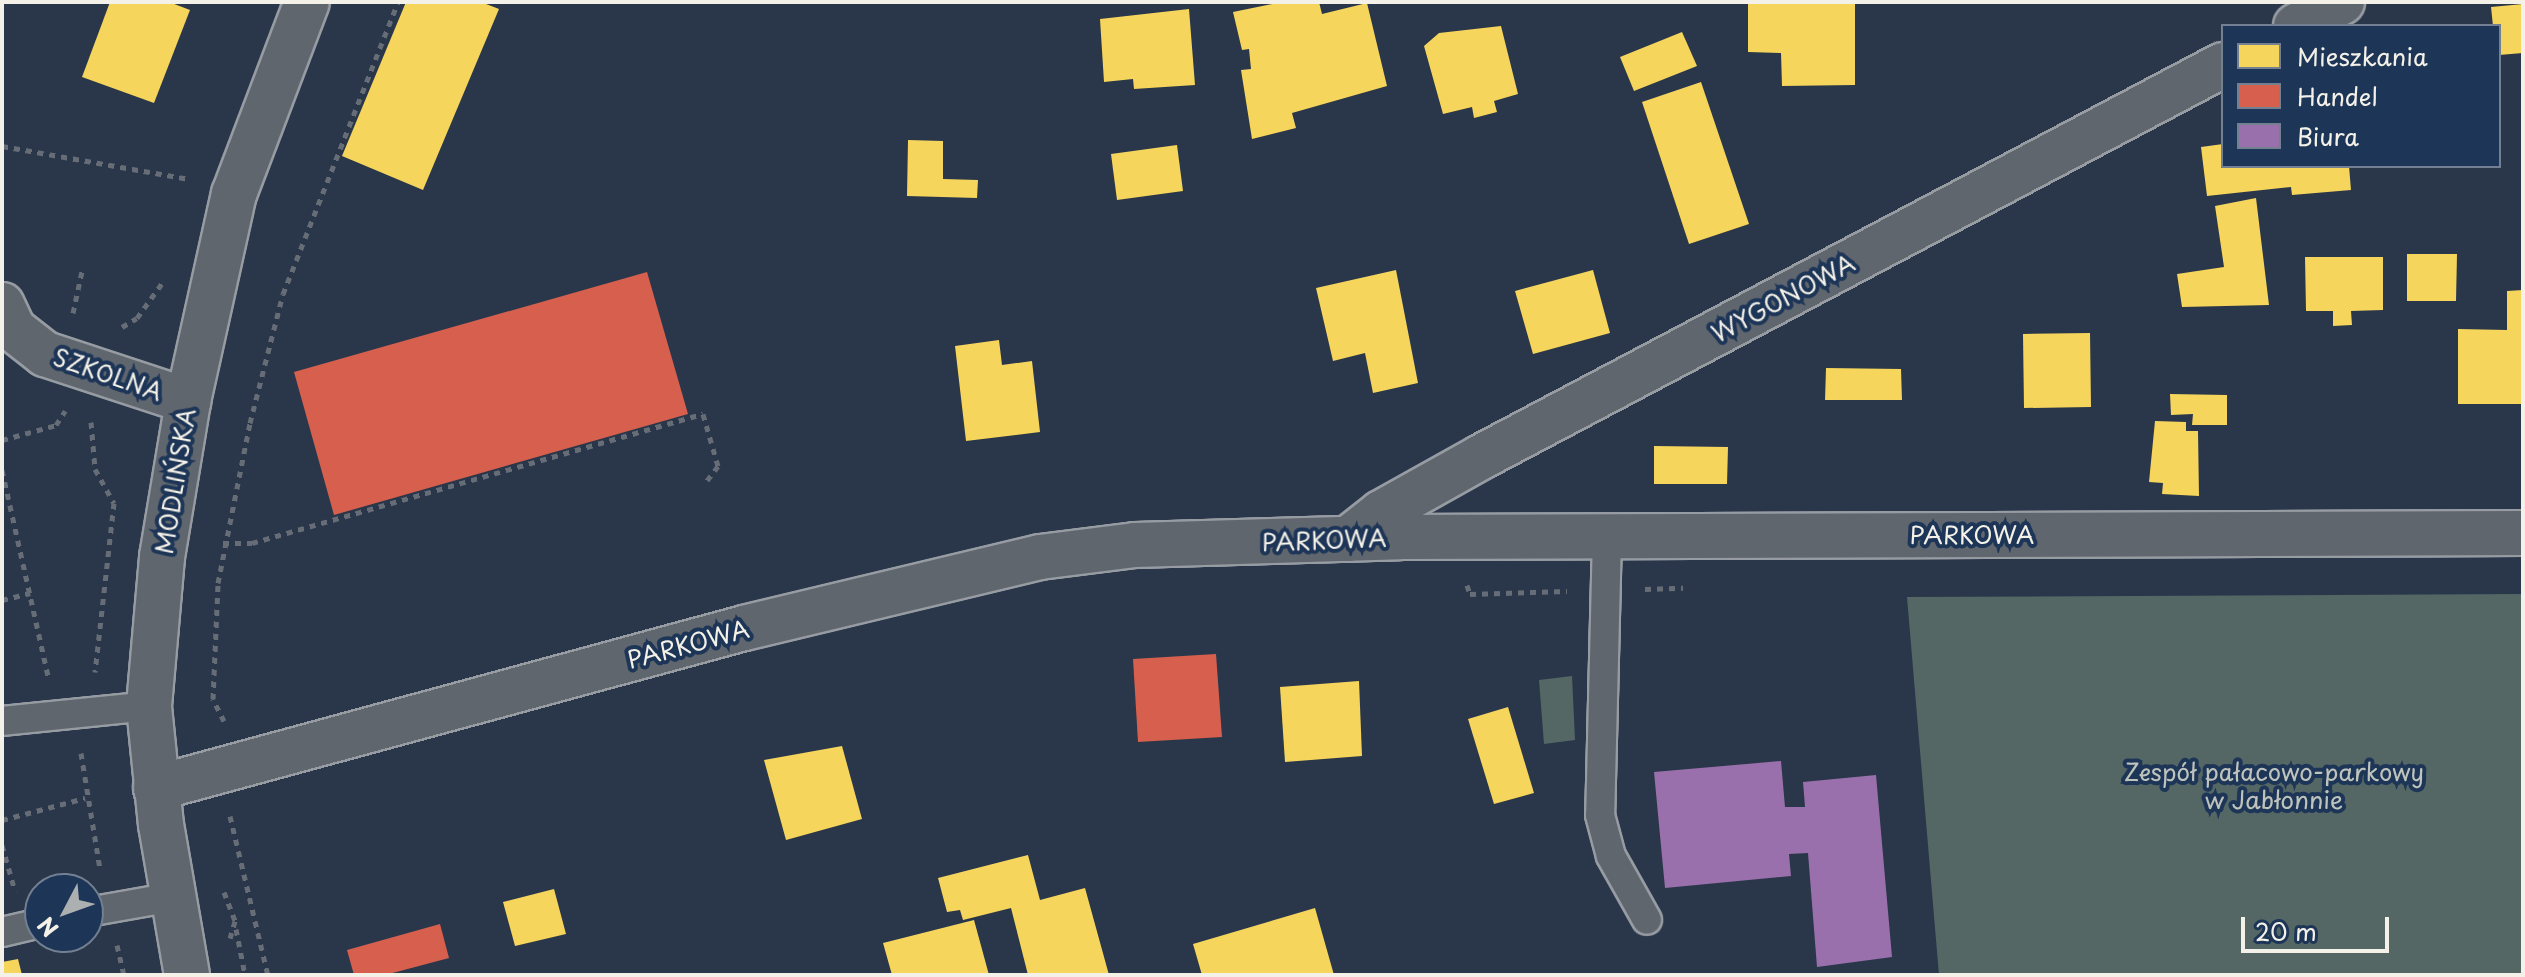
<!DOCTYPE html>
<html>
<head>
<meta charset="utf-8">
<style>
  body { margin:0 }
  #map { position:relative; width:2525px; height:977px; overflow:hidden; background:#2a374a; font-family:"Playpen Sans",sans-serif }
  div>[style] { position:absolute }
  .green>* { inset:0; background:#546765 }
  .homes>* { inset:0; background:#f6d55c }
  .shops>* { inset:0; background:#d6604d }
  .offices>* { inset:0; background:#9970ab }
  .path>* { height:5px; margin-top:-2.5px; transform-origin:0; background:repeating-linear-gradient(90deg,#666d76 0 6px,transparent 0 12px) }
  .roads { filter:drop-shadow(2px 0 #979ca3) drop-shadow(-2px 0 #979ca3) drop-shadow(0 2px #979ca3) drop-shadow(0 -2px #979ca3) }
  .lane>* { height:28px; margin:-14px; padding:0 14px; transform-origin:14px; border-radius:14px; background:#60666e }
  .street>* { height:44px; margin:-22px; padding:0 22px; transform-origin:22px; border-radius:22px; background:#60666e }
  .secondary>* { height:44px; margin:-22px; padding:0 22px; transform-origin:22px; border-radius:22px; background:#60666e }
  span { translate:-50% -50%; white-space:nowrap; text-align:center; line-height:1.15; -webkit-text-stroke:8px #1d3557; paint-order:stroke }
  .street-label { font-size:24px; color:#f4f1e8 }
  .park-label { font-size:24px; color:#bec3bc }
  .frame { position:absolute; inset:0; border:4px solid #f4f1e8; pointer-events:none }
  .legend { position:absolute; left:2221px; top:24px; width:280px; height:144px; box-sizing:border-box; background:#1d3557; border:2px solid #738091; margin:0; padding:10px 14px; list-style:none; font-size:24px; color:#f4f1e8 }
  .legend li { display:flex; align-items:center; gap:16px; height:40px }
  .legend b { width:40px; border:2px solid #738091 }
  .north { position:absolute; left:24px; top:873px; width:80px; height:80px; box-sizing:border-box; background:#1d3557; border:2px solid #738091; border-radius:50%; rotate:229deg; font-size:22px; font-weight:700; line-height:32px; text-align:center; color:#f4f1e8 }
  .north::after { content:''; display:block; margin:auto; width:28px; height:36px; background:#adb0b1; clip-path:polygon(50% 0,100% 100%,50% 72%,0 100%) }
  .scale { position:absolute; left:2241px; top:917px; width:148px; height:36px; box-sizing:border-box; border:4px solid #f4f1e8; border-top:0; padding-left:10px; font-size:24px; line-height:28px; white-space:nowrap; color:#f4f1e8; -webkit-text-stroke:6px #1d3557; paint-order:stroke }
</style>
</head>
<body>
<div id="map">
  <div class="green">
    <i style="clip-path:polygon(2523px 594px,2523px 975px,1939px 975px,1907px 597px)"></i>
    <i style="clip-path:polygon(1572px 676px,1575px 740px,1544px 744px,1539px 680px)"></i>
  </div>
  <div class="homes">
    <i style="clip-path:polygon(110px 2px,169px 2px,190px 10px,154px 103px,82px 77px)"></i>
    <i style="clip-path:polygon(406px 2px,481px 2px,499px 9px,423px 190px,342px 156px)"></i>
    <i style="clip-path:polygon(1282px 2px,1319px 2px,1322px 14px,1367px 3px,1387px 86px,1292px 113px,1296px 128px,1252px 139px,1241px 70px,1251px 69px,1249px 49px,1242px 50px,1233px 12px)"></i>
    <i style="clip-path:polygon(1748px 2px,1855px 2px,1855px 85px,1782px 86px,1781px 53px,1748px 52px)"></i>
    <i style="clip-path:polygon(2523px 4px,2523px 53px,2499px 55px,2499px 26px,2493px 26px,2491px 7px)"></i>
    <i style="clip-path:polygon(1189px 9px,1195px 85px,1134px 89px,1133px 79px,1104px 82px,1100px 19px)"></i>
    <i style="clip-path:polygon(1501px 26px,1518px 94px,1494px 101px,1497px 112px,1474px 118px,1472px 107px,1443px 114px,1424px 46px,1439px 33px)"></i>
    <i style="clip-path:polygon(1682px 32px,1697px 66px,1634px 91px,1620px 57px)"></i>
    <i style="clip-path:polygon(1701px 82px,1749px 224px,1689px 244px,1642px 102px)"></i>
    <i style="clip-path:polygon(908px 140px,943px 141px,943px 179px,978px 180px,977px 198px,907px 196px)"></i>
    <i style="clip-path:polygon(2223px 144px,2223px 166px,2349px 166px,2351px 190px,2292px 195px,2291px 187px,2207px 196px,2201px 147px)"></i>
    <i style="clip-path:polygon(1177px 145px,1183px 191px,1117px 200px,1111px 154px)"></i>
    <i style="clip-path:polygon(2256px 198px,2269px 305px,2182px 307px,2177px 274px,2224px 267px,2215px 206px)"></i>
    <i style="clip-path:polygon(2407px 254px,2457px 254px,2456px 301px,2407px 301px)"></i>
    <i style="clip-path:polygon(2305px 257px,2383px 257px,2383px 310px,2351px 311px,2352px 325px,2333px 326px,2333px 311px,2306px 311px)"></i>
    <i style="clip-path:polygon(1396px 270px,1418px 383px,1373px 393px,1365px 353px,1333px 361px,1316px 288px)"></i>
    <i style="clip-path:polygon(1593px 270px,1610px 333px,1533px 354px,1515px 291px)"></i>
    <i style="clip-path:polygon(2523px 290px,2523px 404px,2458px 404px,2458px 329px,2507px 330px,2507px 291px)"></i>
    <i style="clip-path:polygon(2090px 333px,2091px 407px,2024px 408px,2023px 334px)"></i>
    <i style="clip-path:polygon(999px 340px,1002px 365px,1032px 361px,1040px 432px,966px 441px,955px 346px)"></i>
    <i style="clip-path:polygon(1826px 368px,1901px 369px,1902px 400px,1825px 400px)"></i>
    <i style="clip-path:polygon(2170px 394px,2227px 395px,2227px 425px,2192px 425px,2193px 414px,2171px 415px)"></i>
    <i style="clip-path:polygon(2155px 421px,2186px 422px,2186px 431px,2198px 431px,2199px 496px,2162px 494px,2163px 483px,2149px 482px)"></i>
    <i style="clip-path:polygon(1654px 446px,1728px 447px,1727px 484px,1654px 484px)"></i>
    <i style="clip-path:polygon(1359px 681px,1362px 756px,1285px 762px,1280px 687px)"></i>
    <i style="clip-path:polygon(1508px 707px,1534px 793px,1494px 804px,1468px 719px)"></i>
    <i style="clip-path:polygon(842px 746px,862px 819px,786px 840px,764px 760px)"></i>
    <i style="clip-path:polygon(1028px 855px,1040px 900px,1085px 888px,1109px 975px,1028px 975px,1011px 908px,963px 920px,960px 910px,947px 912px,938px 878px)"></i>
    <i style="clip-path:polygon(554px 889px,566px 934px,515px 946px,503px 902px)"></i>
    <i style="clip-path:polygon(1315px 908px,1334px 975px,1202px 975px,1193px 944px)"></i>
    <i style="clip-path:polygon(974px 920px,989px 975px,892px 975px,883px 943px)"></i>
    <i style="clip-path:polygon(18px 959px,22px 975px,2px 975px,2px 962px)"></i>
  </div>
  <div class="shops">
    <i style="clip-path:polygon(647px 272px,688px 414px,334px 515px,294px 372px)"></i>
    <i style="clip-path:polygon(1216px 654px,1222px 737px,1138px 742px,1133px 659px)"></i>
    <i style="clip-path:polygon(440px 924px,449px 958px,385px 975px,354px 975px,347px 950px)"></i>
  </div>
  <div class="offices">
    <i style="clip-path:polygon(1781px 761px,1785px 807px,1805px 807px,1803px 782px,1876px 775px,1892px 957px,1817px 967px,1808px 853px,1789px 854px,1791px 876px,1665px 888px,1654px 772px)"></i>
  </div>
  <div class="path">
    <i style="left:2px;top:146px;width:190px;rotate:10deg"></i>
    <i style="left:73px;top:313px;width:43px;rotate:-77.9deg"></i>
    <i style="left:122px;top:327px;width:17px;rotate:-31deg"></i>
    <i style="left:137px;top:318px;width:44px;rotate:-54.2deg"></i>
    <i style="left:91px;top:422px;width:47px;rotate:85.1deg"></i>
    <i style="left:95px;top:469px;width:39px;rotate:61deg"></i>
    <i style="left:114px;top:503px;width:170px;rotate:96.4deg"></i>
    <i style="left:2px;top:440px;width:56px;rotate:-15.5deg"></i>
    <i style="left:56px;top:425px;width:17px;rotate:-57deg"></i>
    <i style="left:2px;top:470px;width:211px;rotate:77.4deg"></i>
    <i style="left:223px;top:543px;width:29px"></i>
    <i style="left:252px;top:543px;width:469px;rotate:-16deg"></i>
    <i style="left:703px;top:414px;width:54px;rotate:73.9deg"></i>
    <i style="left:718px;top:466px;width:21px;rotate:127deg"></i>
    <i style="left:1467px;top:585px;width:9px;rotate:72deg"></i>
    <i style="left:1470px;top:594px;width:97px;rotate:-1.8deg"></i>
    <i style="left:1645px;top:589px;width:38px;rotate:-2deg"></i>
    <i style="left:2px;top:600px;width:29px;rotate:-14deg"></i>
    <i style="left:224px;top:721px;width:25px;rotate:-117deg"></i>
    <i style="left:213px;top:699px;width:116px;rotate:-87.5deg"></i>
    <i style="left:218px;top:583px;width:163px;rotate:-78.7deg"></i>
    <i style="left:250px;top:423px;width:133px;rotate:-75.7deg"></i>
    <i style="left:283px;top:294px;width:314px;rotate:-68.5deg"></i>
    <i style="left:81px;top:753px;width:118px;rotate:80.7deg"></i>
    <i style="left:230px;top:816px;width:163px;rotate:76.6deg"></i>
    <i style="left:2px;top:820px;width:86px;rotate:-14.8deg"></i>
    <i style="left:2px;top:845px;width:48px;rotate:74.2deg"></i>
    <i style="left:224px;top:892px;width:31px;rotate:69deg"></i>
    <i style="left:235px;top:921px;width:18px;rotate:106deg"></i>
    <i style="left:236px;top:929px;width:47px;rotate:78.9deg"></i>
    <i style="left:117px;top:945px;width:31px;rotate:77deg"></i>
  </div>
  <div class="roads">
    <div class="lane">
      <i style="left:1607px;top:536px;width:279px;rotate:91.4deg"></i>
      <i style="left:1600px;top:815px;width:42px;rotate:75deg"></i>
      <i style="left:1611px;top:856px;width:73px;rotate:60.6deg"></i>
      <i style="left:2px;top:721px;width:148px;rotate:-5.8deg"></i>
      <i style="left:88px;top:912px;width:86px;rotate:-10deg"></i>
      <i style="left:2px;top:932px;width:39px;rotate:-13deg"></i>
    </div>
    <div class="street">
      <i style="left:2296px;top:26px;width:52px;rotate:-27.6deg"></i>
      <i style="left:2px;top:305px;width:26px;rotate:65deg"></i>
      <i style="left:13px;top:329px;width:41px;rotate:38deg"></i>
      <i style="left:45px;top:354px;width:151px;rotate:18.2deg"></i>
      <i style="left:1348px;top:539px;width:42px;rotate:-38.2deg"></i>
      <i style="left:1381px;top:513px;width:115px;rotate:-29.2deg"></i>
      <i style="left:1481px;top:457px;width:839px;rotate:-27.85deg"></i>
      <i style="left:156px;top:788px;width:609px;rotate:-15.22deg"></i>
      <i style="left:744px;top:628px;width:304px;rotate:-13.5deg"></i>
      <i style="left:1040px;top:557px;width:96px;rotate:-7.2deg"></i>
      <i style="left:1135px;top:545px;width:265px;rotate:-1.7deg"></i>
      <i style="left:1400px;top:537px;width:1123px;rotate:-0.2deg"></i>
    </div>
    <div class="secondary">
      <i style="left:187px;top:975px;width:152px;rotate:-99.8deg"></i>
      <i style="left:161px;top:825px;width:120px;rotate:-95.8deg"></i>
      <i style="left:149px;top:706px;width:150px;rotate:-85deg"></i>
      <i style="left:162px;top:557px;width:158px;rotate:-80.5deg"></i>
      <i style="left:188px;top:401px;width:212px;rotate:-77.5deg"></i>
      <i style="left:234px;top:194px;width:205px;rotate:-69.2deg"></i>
    </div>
  </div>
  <div class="street-label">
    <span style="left:1783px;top:298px;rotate:-28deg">WYGONOWA</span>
    <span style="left:108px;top:374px;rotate:19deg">SZKOLNA</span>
    <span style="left:175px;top:481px;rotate:-81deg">MODLIŃSKA</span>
    <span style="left:1972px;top:535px">PARKOWA</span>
    <span style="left:1324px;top:540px;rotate:-2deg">PARKOWA</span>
    <span style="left:688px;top:644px;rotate:-15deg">PARKOWA</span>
  </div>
  <div class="park-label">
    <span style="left:2274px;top:786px">Zespół pałacowo-parkowy<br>w Jabłonnie</span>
  </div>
  <div class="frame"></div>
  <ul class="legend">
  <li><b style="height:22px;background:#f6d55c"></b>Mieszkania</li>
  <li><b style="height:22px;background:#d6604d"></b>Handel</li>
  <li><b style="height:22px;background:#9970ab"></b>Biura</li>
  </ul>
  <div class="north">N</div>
  <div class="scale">20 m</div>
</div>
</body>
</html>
